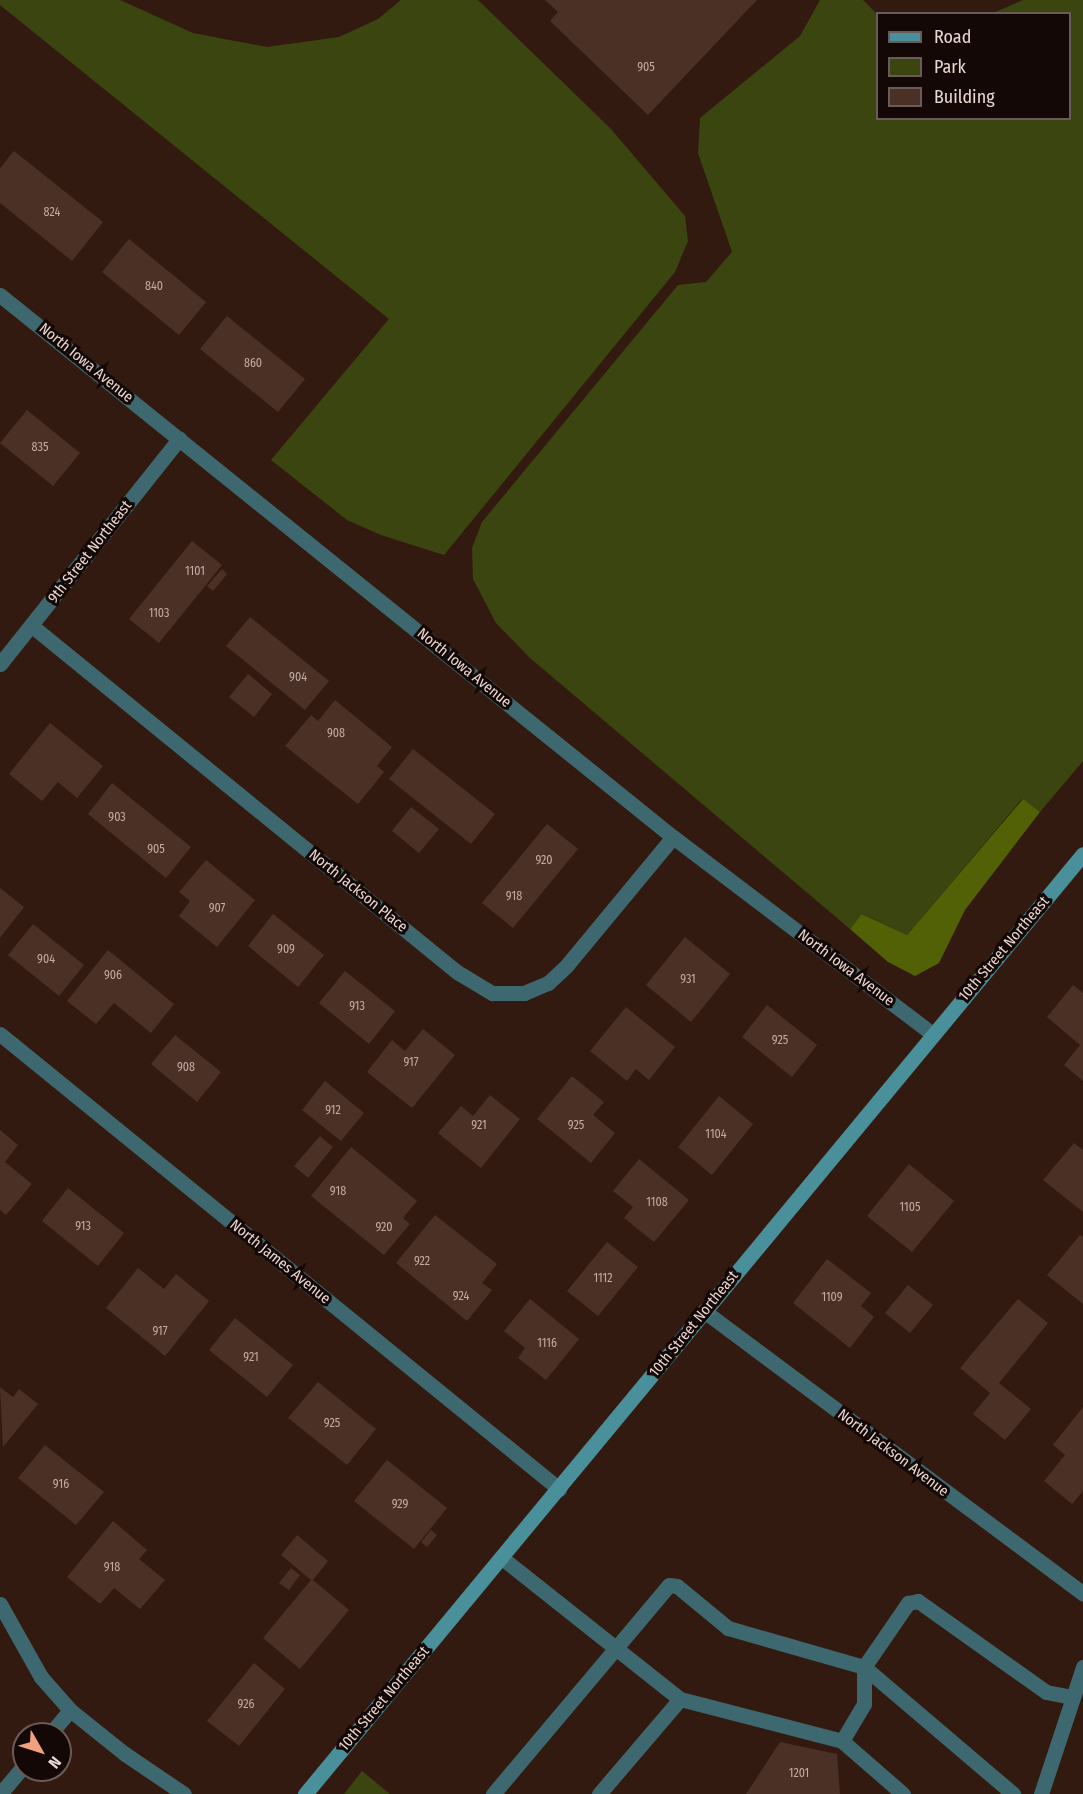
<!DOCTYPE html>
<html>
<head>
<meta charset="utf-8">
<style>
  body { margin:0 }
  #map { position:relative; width:1083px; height:1794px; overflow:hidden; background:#331a10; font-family:"Fira Sans Condensed",sans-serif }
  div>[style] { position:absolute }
  .green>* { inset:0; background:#3b4510 }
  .forest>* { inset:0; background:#526006 }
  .building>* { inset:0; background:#4b3025 }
  .service>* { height:15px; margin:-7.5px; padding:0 7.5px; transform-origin:7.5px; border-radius:7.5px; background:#3e686f }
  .minor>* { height:15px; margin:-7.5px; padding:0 7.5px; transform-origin:7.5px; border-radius:7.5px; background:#3e686f }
  .secondary>* { height:15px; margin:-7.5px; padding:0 7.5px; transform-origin:7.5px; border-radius:7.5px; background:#4a909b }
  span { translate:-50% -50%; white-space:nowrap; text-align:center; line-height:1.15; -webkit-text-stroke:6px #130805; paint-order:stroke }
  .number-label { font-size:12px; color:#c2ada6 }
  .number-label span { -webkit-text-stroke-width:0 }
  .street-label { font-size:15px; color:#e9d7d1 }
  .legend { position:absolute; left:876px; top:12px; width:195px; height:108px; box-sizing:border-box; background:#130805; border:2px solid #695b57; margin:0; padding:8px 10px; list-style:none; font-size:18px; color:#e9d7d1 }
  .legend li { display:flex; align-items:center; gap:12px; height:30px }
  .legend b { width:30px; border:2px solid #695b57 }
  .north { position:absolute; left:12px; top:1722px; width:60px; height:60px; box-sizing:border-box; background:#130805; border:2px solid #695b57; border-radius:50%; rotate:129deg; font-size:16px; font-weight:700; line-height:24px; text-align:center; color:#e9d7d1 }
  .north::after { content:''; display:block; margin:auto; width:21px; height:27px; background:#f2a17e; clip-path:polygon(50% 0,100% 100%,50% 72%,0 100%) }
</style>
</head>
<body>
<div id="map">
  <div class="green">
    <i style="clip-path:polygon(0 0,120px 0,193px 33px,267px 47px,339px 37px,378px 19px,401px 0,478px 0,611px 129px,685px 216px,688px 241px,675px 272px,444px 555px,381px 535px,347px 520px,271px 460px,389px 319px,0 5px)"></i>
    <i style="clip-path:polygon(820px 0,863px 0,877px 14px,878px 118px,1070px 118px,1070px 14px,993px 13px,1023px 0,1083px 0,1083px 761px,1040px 812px,1022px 799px,907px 935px,863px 914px,850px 929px,530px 658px,496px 623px,473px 579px,472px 548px,482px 522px,678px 285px,706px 282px,732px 252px,698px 153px,700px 118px,800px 36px)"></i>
    <i style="clip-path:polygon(362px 1771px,390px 1794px,344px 1794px)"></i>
  </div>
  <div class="forest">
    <i style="clip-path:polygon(1023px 799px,1040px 812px,965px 910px,939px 963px,915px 976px,888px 962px,850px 929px,862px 914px,907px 935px)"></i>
  </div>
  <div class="building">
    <i style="clip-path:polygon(545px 0,757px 0,648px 115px,550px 21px,558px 12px)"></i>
    <i style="clip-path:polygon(14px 151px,103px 222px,72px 261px,0 203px,0 168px)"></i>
    <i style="clip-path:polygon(129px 239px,206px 302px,179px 335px,102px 272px)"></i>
    <i style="clip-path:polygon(227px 316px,305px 379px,278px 412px,200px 349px)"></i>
    <i style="clip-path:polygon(27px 410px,80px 453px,53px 486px,0 443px)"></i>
    <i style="clip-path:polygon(192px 541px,222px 565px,159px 643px,129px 619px)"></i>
    <i style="clip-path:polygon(222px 569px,227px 574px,213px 591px,207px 586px)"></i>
    <i style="clip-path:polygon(250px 617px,329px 681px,305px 710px,226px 646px)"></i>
    <i style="clip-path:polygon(248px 674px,272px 694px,254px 717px,229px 697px)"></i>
    <i style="clip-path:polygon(335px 700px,392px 747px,377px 766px,384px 772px,358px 804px,285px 746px,311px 715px,318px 721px)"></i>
    <i style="clip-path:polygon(50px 723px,103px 766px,77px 798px,58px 782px,42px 801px,9px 774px)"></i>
    <i style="clip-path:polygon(413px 749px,495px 814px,471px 844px,389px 779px)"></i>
    <i style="clip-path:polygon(112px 783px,191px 847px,166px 878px,88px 814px)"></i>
    <i style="clip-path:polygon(411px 807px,439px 829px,419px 853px,392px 831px)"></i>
    <i style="clip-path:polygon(547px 824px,578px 849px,513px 928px,482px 903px)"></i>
    <i style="clip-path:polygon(206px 860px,255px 900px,217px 947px,179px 916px,190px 901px,179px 892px)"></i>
    <i style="clip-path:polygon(0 888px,24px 907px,0 938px)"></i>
    <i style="clip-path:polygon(273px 914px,324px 955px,298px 987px,248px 946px)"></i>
    <i style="clip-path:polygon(33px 924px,84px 965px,59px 996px,8px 955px)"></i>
    <i style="clip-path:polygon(685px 937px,730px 974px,691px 1022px,646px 985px)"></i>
    <i style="clip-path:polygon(108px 950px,174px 1004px,151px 1033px,114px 1003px,96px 1024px,67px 1001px)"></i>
    <i style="clip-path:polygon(345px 971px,395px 1011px,369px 1044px,319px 1003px)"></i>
    <i style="clip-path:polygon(1073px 985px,1083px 993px,1083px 1081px,1064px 1065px,1080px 1045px,1047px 1017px)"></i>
    <i style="clip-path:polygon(767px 1005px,817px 1045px,792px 1077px,742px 1037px)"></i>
    <i style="clip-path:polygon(626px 1007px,675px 1047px,649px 1080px,636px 1069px,627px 1081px,590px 1051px)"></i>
    <i style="clip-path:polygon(423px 1029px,455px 1055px,412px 1108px,367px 1072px,392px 1040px,405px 1051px)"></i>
    <i style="clip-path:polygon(175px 1035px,221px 1072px,197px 1102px,151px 1064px)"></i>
    <i style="clip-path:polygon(572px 1076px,604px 1102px,593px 1115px,615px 1133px,591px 1163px,537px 1119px)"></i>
    <i style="clip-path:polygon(325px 1081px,364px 1113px,341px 1141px,302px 1110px)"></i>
    <i style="clip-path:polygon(490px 1095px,520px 1119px,481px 1168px,438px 1133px,461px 1106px,473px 1116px)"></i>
    <i style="clip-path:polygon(719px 1096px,753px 1124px,712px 1175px,678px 1147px)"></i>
    <i style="clip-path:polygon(0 1130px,18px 1145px,5px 1162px,32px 1184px,6px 1215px,0 1210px)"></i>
    <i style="clip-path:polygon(320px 1136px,333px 1147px,308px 1178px,294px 1166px)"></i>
    <i style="clip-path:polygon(1074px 1143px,1083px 1150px,1083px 1212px,1043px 1180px)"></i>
    <i style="clip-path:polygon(351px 1147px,417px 1201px,403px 1218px,410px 1224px,384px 1255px,311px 1196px)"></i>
    <i style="clip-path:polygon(639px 1159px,689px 1200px,654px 1242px,624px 1218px,633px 1207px,613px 1191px)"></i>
    <i style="clip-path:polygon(909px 1164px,954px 1201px,912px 1252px,867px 1216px)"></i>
    <i style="clip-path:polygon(68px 1188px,124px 1233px,98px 1266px,42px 1221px)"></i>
    <i style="clip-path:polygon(435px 1215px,497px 1264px,482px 1283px,492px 1290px,467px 1321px,396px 1263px)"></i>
    <i style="clip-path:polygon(1080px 1235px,1083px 1237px,1083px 1304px,1047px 1275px)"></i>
    <i style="clip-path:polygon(607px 1242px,638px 1267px,598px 1316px,567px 1291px)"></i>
    <i style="clip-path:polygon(827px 1259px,871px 1293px,861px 1306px,874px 1317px,850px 1348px,793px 1303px)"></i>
    <i style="clip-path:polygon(138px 1268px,164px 1289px,176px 1274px,209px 1301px,165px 1356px,106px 1308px)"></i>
    <i style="clip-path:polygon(908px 1285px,933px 1305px,910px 1333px,885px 1313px)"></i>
    <i style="clip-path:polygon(530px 1299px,579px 1339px,546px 1380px,518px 1358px,525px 1348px,504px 1331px)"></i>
    <i style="clip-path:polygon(1018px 1299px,1048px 1323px,999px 1383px,1031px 1409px,1005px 1440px,973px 1414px,990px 1393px,960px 1368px)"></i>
    <i style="clip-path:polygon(235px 1318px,293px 1365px,267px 1397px,209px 1350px)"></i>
    <i style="clip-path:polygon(318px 1382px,376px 1429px,347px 1465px,288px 1418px)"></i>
    <i style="clip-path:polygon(0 1387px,13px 1397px,19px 1389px,38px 1404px,3px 1447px)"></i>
    <i style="clip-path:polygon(1083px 1407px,1083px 1491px,1072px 1504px,1044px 1481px,1065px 1455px,1053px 1445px)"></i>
    <i style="clip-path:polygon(45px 1445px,104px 1492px,76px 1525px,18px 1478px)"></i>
    <i style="clip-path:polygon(387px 1460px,447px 1508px,414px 1549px,354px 1501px)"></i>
    <i style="clip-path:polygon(113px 1521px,147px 1550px,139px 1559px,165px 1580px,140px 1609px,114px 1588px,100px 1604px,67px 1577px)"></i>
    <i style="clip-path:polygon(431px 1530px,437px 1535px,427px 1547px,421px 1542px)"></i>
    <i style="clip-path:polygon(297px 1535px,328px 1561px,313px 1580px,349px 1610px,300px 1669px,263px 1638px,311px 1580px,281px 1555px)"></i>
    <i style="clip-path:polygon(291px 1568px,300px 1575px,289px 1590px,279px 1583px)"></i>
    <i style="clip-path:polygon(254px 1663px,285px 1689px,239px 1746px,207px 1721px)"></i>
    <i style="clip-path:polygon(780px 1742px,837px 1754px,840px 1794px,746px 1794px)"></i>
  </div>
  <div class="service">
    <i style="left:502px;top:1558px;width:227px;rotate:38.4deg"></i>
    <i style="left:680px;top:1699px;width:167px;rotate:14.5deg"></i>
    <i style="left:842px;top:1741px;width:81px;rotate:41deg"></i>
    <i style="left:842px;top:1741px;width:43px;rotate:-59.3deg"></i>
    <i style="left:864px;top:1704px;width:37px;rotate:-90deg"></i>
    <i style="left:864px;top:1667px;width:78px;rotate:-55.5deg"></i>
    <i style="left:908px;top:1603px;width:10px;rotate:-11deg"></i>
    <i style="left:918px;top:1601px;width:157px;rotate:35.4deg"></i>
    <i style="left:1046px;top:1692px;width:26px;rotate:11deg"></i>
    <i style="left:493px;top:1794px;width:273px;rotate:-49.9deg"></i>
    <i style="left:669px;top:1585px;width:8px;rotate:7deg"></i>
    <i style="left:677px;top:1586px;width:66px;rotate:39.5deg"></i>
    <i style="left:728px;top:1628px;width:141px;rotate:16deg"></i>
    <i style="left:864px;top:1667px;width:196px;rotate:40.4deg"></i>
    <i style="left:599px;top:1794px;width:125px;rotate:-49.5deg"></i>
    <i style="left:1041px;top:1794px;width:134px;rotate:-71.7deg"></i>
  </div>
  <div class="minor">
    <i style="left:0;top:295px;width:864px;rotate:38.85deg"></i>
    <i style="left:673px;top:837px;width:326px;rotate:37.2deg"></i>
    <i style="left:32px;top:626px;width:548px;rotate:39.15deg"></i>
    <i style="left:457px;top:972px;width:41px;rotate:31deg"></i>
    <i style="left:492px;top:993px;width:32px"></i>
    <i style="left:524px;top:993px;width:26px;rotate:-23deg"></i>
    <i style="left:548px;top:983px;width:26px;rotate:-43deg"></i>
    <i style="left:567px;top:965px;width:166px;rotate:-50.4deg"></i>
    <i style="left:0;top:664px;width:288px;rotate:-51.5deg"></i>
    <i style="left:0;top:1034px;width:721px;rotate:39.14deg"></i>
    <i style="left:704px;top:1311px;width:473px;rotate:36.7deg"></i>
    <i style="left:0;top:1604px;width:84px;rotate:60.7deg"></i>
    <i style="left:41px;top:1677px;width:44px;rotate:48.7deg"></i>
    <i style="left:70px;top:1710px;width:70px;rotate:38.7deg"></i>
    <i style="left:125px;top:1754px;width:71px;rotate:34.1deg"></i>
    <i style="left:50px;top:1734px;width:31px;rotate:-50deg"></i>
    <i style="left:0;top:1794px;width:38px;rotate:-50deg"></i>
  </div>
  <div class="secondary">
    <i style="left:305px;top:1794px;width:1220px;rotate:-50.39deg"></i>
  </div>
  <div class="number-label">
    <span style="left:646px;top:68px">905</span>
    <span style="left:52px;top:213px">824</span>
    <span style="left:154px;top:287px">840</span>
    <span style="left:253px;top:364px">860</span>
    <span style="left:40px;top:448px">835</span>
    <span style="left:195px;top:572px">1101</span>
    <span style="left:159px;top:614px">1103</span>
    <span style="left:298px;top:678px">904</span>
    <span style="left:336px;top:734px">908</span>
    <span style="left:117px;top:818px">903</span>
    <span style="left:156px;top:850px">905</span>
    <span style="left:544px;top:861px">920</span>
    <span style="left:514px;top:897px">918</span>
    <span style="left:217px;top:909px">907</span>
    <span style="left:286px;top:950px">909</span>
    <span style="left:46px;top:960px">904</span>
    <span style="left:113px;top:976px">906</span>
    <span style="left:688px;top:980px">931</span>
    <span style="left:357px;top:1007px">913</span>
    <span style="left:780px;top:1041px">925</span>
    <span style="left:411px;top:1063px">917</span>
    <span style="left:186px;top:1068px">908</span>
    <span style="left:333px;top:1111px">912</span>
    <span style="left:479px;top:1126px">921</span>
    <span style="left:576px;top:1126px">925</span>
    <span style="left:716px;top:1135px">1104</span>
    <span style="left:338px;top:1192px">918</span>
    <span style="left:657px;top:1203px">1108</span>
    <span style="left:910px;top:1208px">1105</span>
    <span style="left:83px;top:1227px">913</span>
    <span style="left:384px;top:1228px">920</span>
    <span style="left:422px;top:1262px">922</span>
    <span style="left:603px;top:1279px">1112</span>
    <span style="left:461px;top:1297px">924</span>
    <span style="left:832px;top:1298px">1109</span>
    <span style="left:160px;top:1332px">917</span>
    <span style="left:547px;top:1344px">1116</span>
    <span style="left:251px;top:1358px">921</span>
    <span style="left:332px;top:1424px">925</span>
    <span style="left:61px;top:1485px">916</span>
    <span style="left:400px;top:1505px">929</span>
    <span style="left:112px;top:1568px">918</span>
    <span style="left:246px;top:1705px">926</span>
    <span style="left:799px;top:1774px">1201</span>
  </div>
  <div class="street-label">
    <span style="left:86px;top:363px;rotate:39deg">North Iowa Avenue</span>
    <span style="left:90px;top:552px;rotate:-52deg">9th Street Northeast</span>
    <span style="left:464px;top:668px;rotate:39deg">North Iowa Avenue</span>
    <span style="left:358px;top:891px;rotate:39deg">North Jackson Place</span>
    <span style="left:1004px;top:949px;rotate:-50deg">10th Street Northeast</span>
    <span style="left:846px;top:968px;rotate:37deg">North Iowa Avenue</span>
    <span style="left:280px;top:1262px;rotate:39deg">North James Avenue</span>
    <span style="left:694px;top:1324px;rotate:-51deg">10th Street Northeast</span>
    <span style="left:893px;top:1453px;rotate:37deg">North Jackson Avenue</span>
    <span style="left:384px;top:1699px;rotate:-50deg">10th Street Northeast</span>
  </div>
  <ul class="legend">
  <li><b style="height:8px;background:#4a909b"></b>Road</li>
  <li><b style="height:16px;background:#3b4510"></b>Park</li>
  <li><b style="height:16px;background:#4b3025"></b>Building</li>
  </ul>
  <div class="north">N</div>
</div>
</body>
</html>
